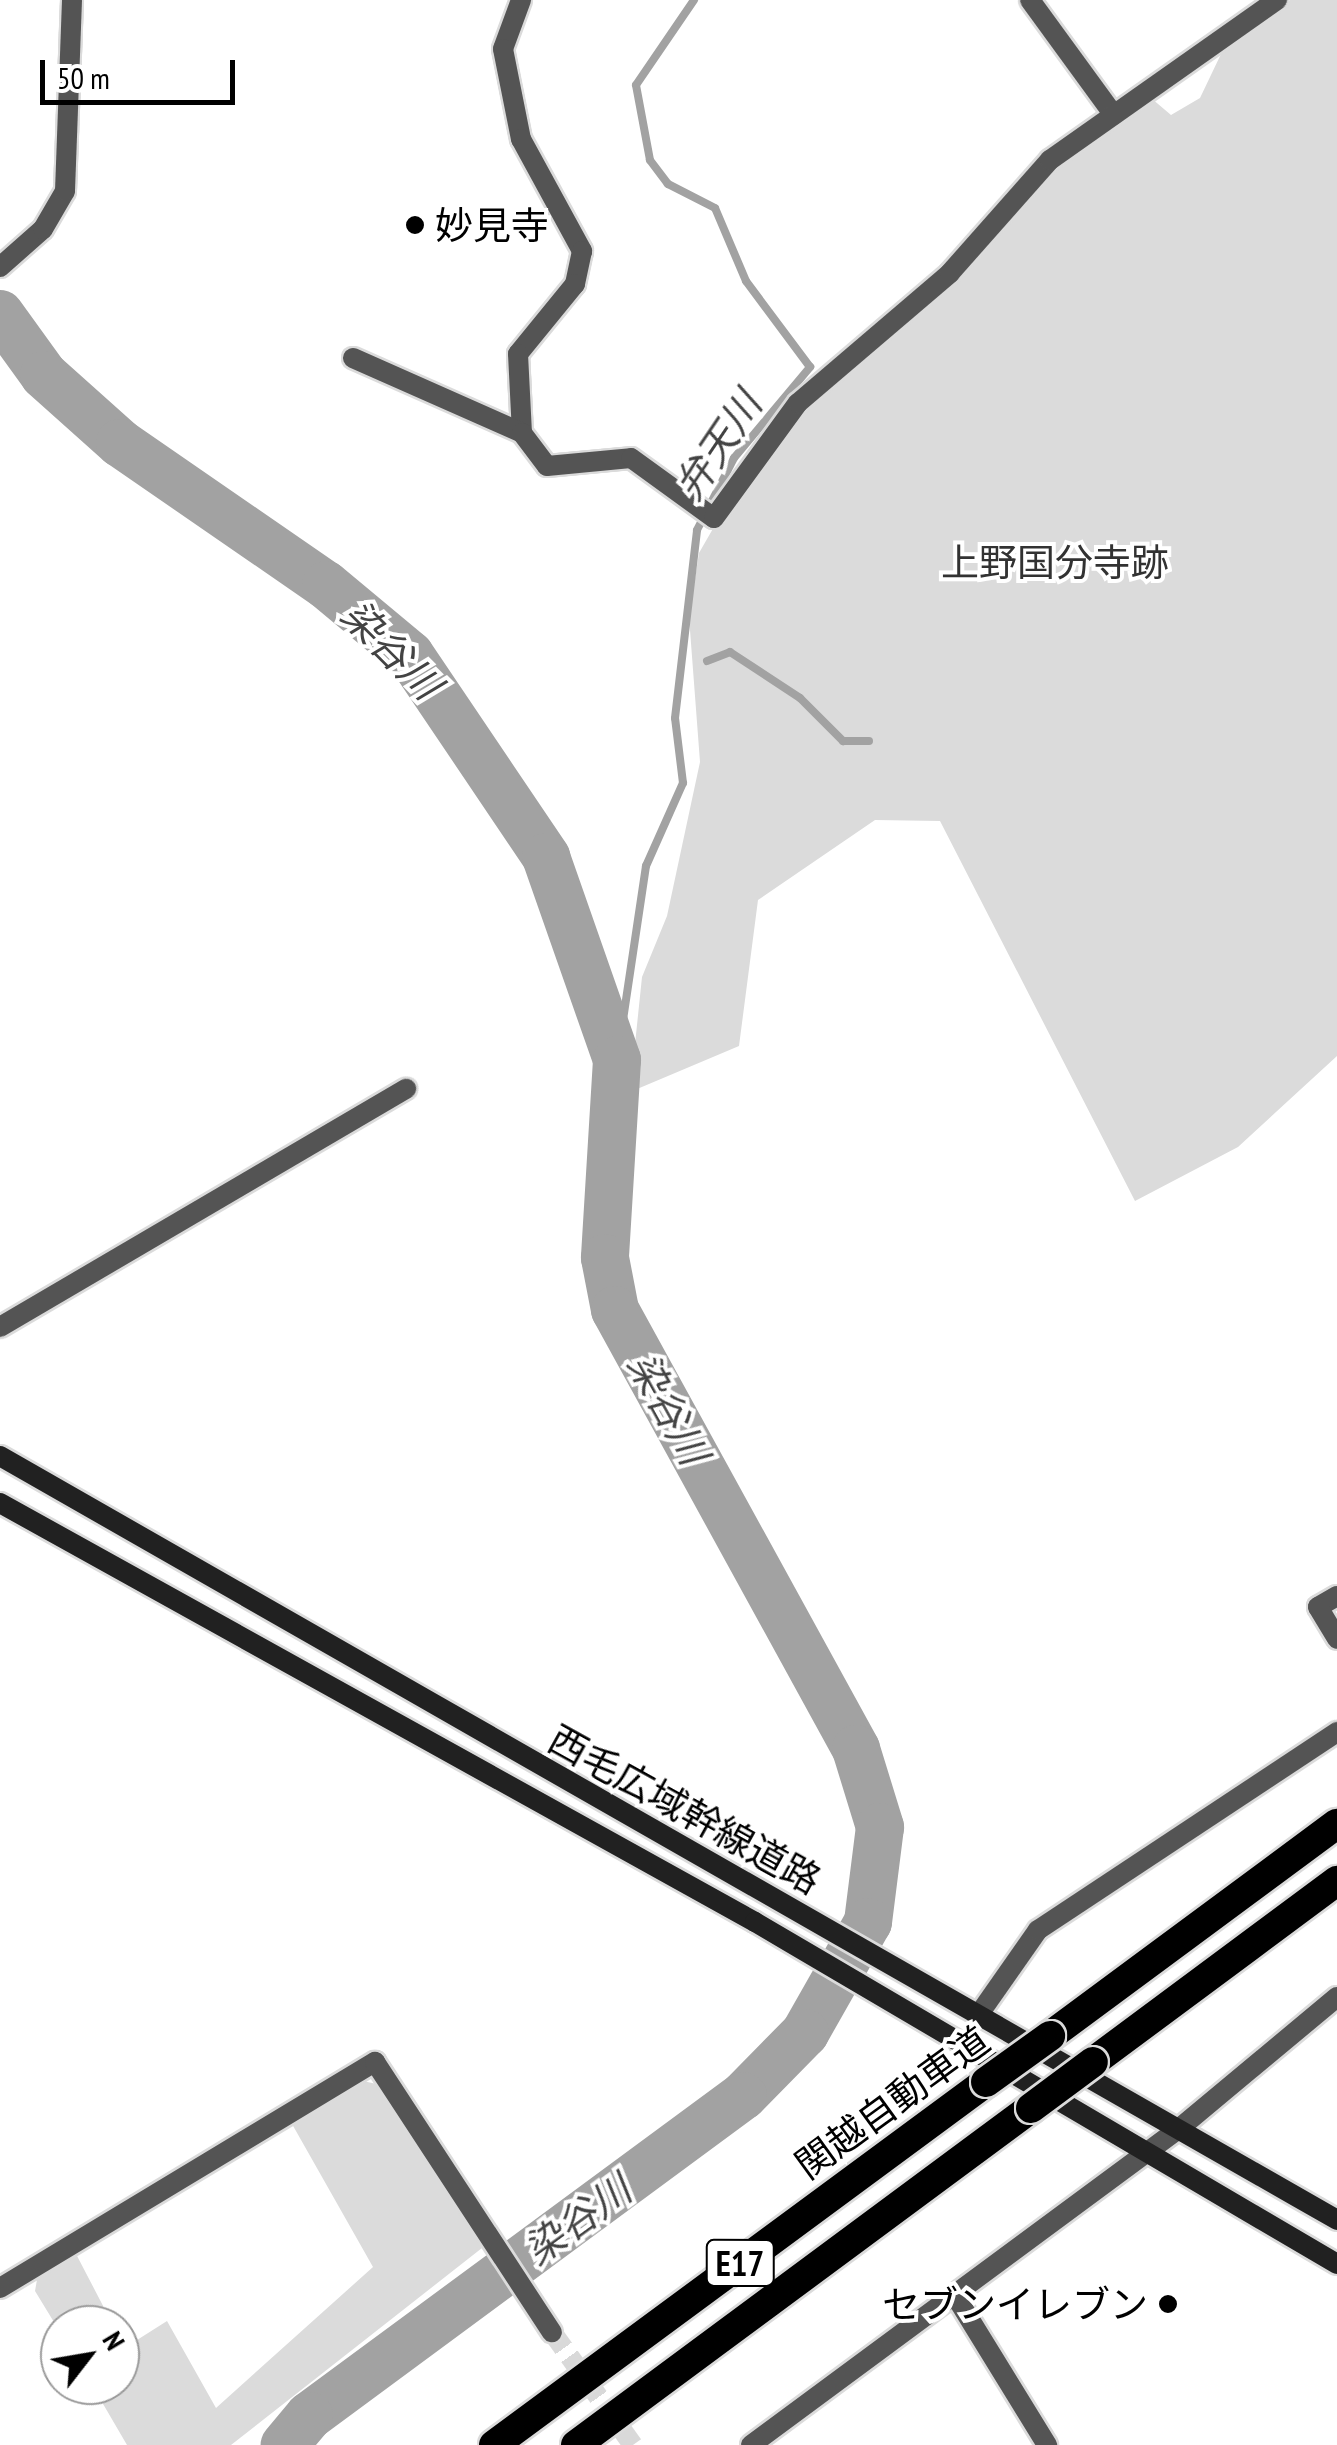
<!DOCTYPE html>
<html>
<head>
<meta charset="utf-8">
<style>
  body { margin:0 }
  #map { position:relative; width:1337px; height:2445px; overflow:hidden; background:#fff; font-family:"PT Sans Narrow","Noto Sans JP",sans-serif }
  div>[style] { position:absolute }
  .green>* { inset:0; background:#dbdbdb }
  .stream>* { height:8px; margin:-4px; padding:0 4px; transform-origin:4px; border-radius:4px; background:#a2a2a2 }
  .river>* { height:48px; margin:-24px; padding:0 24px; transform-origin:24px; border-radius:24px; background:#a2a2a2 }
  .minor-tunnel>* { height:20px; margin-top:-10px; transform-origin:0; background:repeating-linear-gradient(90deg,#d9d9d9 0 20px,transparent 0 30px) }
  .roads { filter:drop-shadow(2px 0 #dbdbdb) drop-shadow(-2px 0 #dbdbdb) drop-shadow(0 2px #dbdbdb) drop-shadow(0 -2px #dbdbdb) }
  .minor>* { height:20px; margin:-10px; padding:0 10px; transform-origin:10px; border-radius:10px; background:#545454 }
  .tertiary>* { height:20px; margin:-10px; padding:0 10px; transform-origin:10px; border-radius:10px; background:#545454 }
  .secondary>* { height:20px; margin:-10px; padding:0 10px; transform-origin:10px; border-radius:10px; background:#212121 }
  .motorway>* { height:30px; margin:-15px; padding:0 15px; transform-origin:15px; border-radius:15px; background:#000 }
  .bridges { filter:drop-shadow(2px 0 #dbdbdb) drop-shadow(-2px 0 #dbdbdb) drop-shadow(0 2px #dbdbdb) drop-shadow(0 -2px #dbdbdb) }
  .motorway-bridge>* { height:30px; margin:-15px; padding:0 15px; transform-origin:15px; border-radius:15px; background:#000 }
  .dots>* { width:28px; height:28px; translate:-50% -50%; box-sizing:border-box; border:5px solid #fff; border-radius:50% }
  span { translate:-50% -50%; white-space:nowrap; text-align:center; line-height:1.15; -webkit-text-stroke:8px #fff; paint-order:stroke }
  .shield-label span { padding:2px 8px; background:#fff; border:2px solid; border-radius:8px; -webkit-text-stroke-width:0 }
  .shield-label { font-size:35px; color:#000; font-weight:700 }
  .poi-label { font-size:38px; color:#000 }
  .left { translate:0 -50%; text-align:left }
  .right { translate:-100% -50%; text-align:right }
  .park-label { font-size:38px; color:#323232 }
  .street-label { font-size:38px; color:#000 }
  .water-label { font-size:40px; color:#434343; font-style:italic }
  .north { position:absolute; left:40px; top:2305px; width:100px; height:100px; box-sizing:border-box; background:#fff; border:2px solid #999; border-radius:50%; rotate:59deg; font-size:28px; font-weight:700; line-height:40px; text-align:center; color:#000 }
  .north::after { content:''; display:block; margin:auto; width:35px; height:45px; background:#000; clip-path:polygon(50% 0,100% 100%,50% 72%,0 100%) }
  .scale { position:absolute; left:40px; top:60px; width:195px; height:45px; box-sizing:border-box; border:5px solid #000; border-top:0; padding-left:12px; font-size:30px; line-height:35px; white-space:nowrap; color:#000; -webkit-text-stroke:8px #fff; paint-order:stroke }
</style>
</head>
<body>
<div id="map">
  <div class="green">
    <i style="clip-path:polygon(1290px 0,1337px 0,1337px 1056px,1238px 1147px,1135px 1201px,940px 821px,875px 820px,758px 900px,739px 1046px,630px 1092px,642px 977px,667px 916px,700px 762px,689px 617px,699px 553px,730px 499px,779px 434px,1055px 167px,1151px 98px,1171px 115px,1200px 98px,1221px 54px)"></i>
    <i style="clip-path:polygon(363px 2081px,381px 2085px,482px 2248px,231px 2445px,127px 2445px,92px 2385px,120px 2385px,120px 2338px,126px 2347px,167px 2321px,216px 2408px,373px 2267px,292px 2124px)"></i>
    <i style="clip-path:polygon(75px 2252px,113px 2325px,60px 2325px,60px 2332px,35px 2291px,38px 2274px)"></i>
  </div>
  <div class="stream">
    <i style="left:707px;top:661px;width:25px;rotate:-21deg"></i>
    <i style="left:730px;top:652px;width:84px;rotate:33.3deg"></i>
    <i style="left:800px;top:698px;width:61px;rotate:45deg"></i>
    <i style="left:843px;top:741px;width:26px"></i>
    <i style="left:617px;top:1060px;width:196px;rotate:-81.5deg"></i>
    <i style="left:646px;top:866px;width:91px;rotate:-66deg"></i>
    <i style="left:683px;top:783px;width:65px;rotate:-97deg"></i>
    <i style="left:675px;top:718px;width:189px;rotate:-83.3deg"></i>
    <i style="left:697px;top:530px;width:81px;rotate:-62.8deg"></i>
    <i style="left:734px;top:458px;width:119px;rotate:-50.1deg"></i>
    <i style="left:810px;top:367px;width:107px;rotate:-126.7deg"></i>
    <i style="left:746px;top:281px;width:79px;rotate:-113deg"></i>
    <i style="left:715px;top:208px;width:53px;rotate:-152.9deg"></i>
    <i style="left:668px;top:184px;width:30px;rotate:-127deg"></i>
    <i style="left:650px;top:160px;width:76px;rotate:-100.6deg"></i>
    <i style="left:636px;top:85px;width:103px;rotate:-55.7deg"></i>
  </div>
  <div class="river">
    <i style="left:0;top:314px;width:75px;rotate:54.2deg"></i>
    <i style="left:44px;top:375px;width:102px;rotate:41.8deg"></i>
    <i style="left:120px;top:443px;width:250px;rotate:34.6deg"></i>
    <i style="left:326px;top:585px;width:109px;rotate:39.8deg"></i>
    <i style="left:410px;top:655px;width:244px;rotate:56deg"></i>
    <i style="left:546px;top:857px;width:215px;rotate:70.7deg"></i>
    <i style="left:617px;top:1060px;width:198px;rotate:93.5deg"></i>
    <i style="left:605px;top:1258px;width:53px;rotate:79.1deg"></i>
    <i style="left:615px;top:1310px;width:501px;rotate:61.23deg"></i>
    <i style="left:856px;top:1749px;width:82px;rotate:72.9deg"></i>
    <i style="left:880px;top:1827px;width:96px;rotate:97.2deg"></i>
    <i style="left:868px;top:1922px;width:128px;rotate:119.6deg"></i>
    <i style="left:805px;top:2033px;width:88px;rotate:134.5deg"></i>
    <i style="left:743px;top:2096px;width:539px;rotate:143.6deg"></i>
    <i style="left:309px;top:2416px;width:38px;rotate:130deg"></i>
  </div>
  <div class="minor-tunnel">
    <i style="left:552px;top:2332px;width:139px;rotate:54.4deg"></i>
  </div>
  <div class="roads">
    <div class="minor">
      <i style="left:521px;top:0;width:52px;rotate:110.2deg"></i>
      <i style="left:503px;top:49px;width:92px;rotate:78.7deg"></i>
      <i style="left:521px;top:139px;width:128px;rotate:61.4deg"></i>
      <i style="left:582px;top:251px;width:34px;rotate:102deg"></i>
      <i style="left:575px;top:284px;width:90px;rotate:129.2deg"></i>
      <i style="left:518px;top:354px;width:79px;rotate:87.1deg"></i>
      <i style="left:1030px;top:0;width:142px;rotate:53.9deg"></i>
      <i style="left:0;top:267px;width:57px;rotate:-41.5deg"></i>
      <i style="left:43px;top:229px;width:44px;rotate:-59.9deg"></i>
      <i style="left:65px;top:191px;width:191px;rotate:-87.9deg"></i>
      <i style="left:353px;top:358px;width:185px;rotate:23.9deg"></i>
      <i style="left:522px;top:433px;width:41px;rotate:52.9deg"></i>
      <i style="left:547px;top:466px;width:84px;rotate:-5.4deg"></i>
      <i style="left:631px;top:458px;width:102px;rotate:35.9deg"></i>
      <i style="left:714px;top:518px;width:142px;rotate:-53.9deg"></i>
      <i style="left:798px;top:403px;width:200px;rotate:-40.5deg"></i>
      <i style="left:950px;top:273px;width:151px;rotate:-48.5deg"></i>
      <i style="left:1050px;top:160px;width:278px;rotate:-35.2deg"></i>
      <i style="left:1337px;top:1596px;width:22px;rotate:150deg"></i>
      <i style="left:1318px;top:1607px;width:37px;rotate:59deg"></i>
      <i style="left:977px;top:2017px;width:106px;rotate:-55deg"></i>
      <i style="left:1038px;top:1930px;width:359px;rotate:-33.5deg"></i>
      <i style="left:0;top:2288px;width:438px;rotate:-31.1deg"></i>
      <i style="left:375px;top:2062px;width:323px;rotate:56.8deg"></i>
      <i style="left:956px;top:2297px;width:174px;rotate:58.4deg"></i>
    </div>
    <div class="tertiary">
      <i style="left:0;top:1327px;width:471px;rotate:-30.4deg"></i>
      <i style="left:751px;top:2445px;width:535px;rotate:-36.48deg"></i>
      <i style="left:1181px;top:2127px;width:203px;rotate:-39.8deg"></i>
    </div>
    <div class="secondary">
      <i style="left:0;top:1456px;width:1540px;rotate:29.74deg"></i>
      <i style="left:0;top:1503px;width:863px;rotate:29.03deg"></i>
      <i style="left:755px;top:1922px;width:675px;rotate:30.44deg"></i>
    </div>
    <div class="motorway">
      <i style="left:1050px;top:2036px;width:357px;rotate:-36.5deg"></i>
      <i style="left:1093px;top:2062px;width:304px;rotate:-36.6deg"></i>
      <i style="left:494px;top:2445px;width:611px;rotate:-36.42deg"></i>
      <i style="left:576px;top:2445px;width:566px;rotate:-36.53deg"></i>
    </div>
  </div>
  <div class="bridges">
    <div class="motorway-bridge">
      <i style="left:986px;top:2082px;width:79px;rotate:-35.7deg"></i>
      <i style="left:1031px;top:2108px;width:77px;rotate:-36.6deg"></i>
    </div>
  </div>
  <div class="dots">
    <i style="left:415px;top:225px;background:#000"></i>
    <i style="left:1168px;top:2304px;background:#000"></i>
  </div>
  <div class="shield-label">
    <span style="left:740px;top:2263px">E17</span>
  </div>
  <div class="poi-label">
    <span class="left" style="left:435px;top:225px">妙見寺</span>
    <span class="right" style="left:1148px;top:2304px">セブンイレブン</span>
  </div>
  <div class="park-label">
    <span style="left:1055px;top:562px">上野国分寺跡</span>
  </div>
  <div class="street-label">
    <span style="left:685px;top:1809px;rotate:29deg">西毛広域幹線道路</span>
    <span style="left:892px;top:2102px;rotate:-36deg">関越自動車道</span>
  </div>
  <div class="water-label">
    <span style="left:717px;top:445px;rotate:-56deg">弁天川</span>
    <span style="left:392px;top:649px;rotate:45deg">染谷川</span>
    <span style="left:669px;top:1408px;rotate:61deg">染谷川</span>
    <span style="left:577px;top:2219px;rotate:-36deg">染谷川</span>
  </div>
  <div class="north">N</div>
  <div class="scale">50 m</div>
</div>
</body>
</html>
